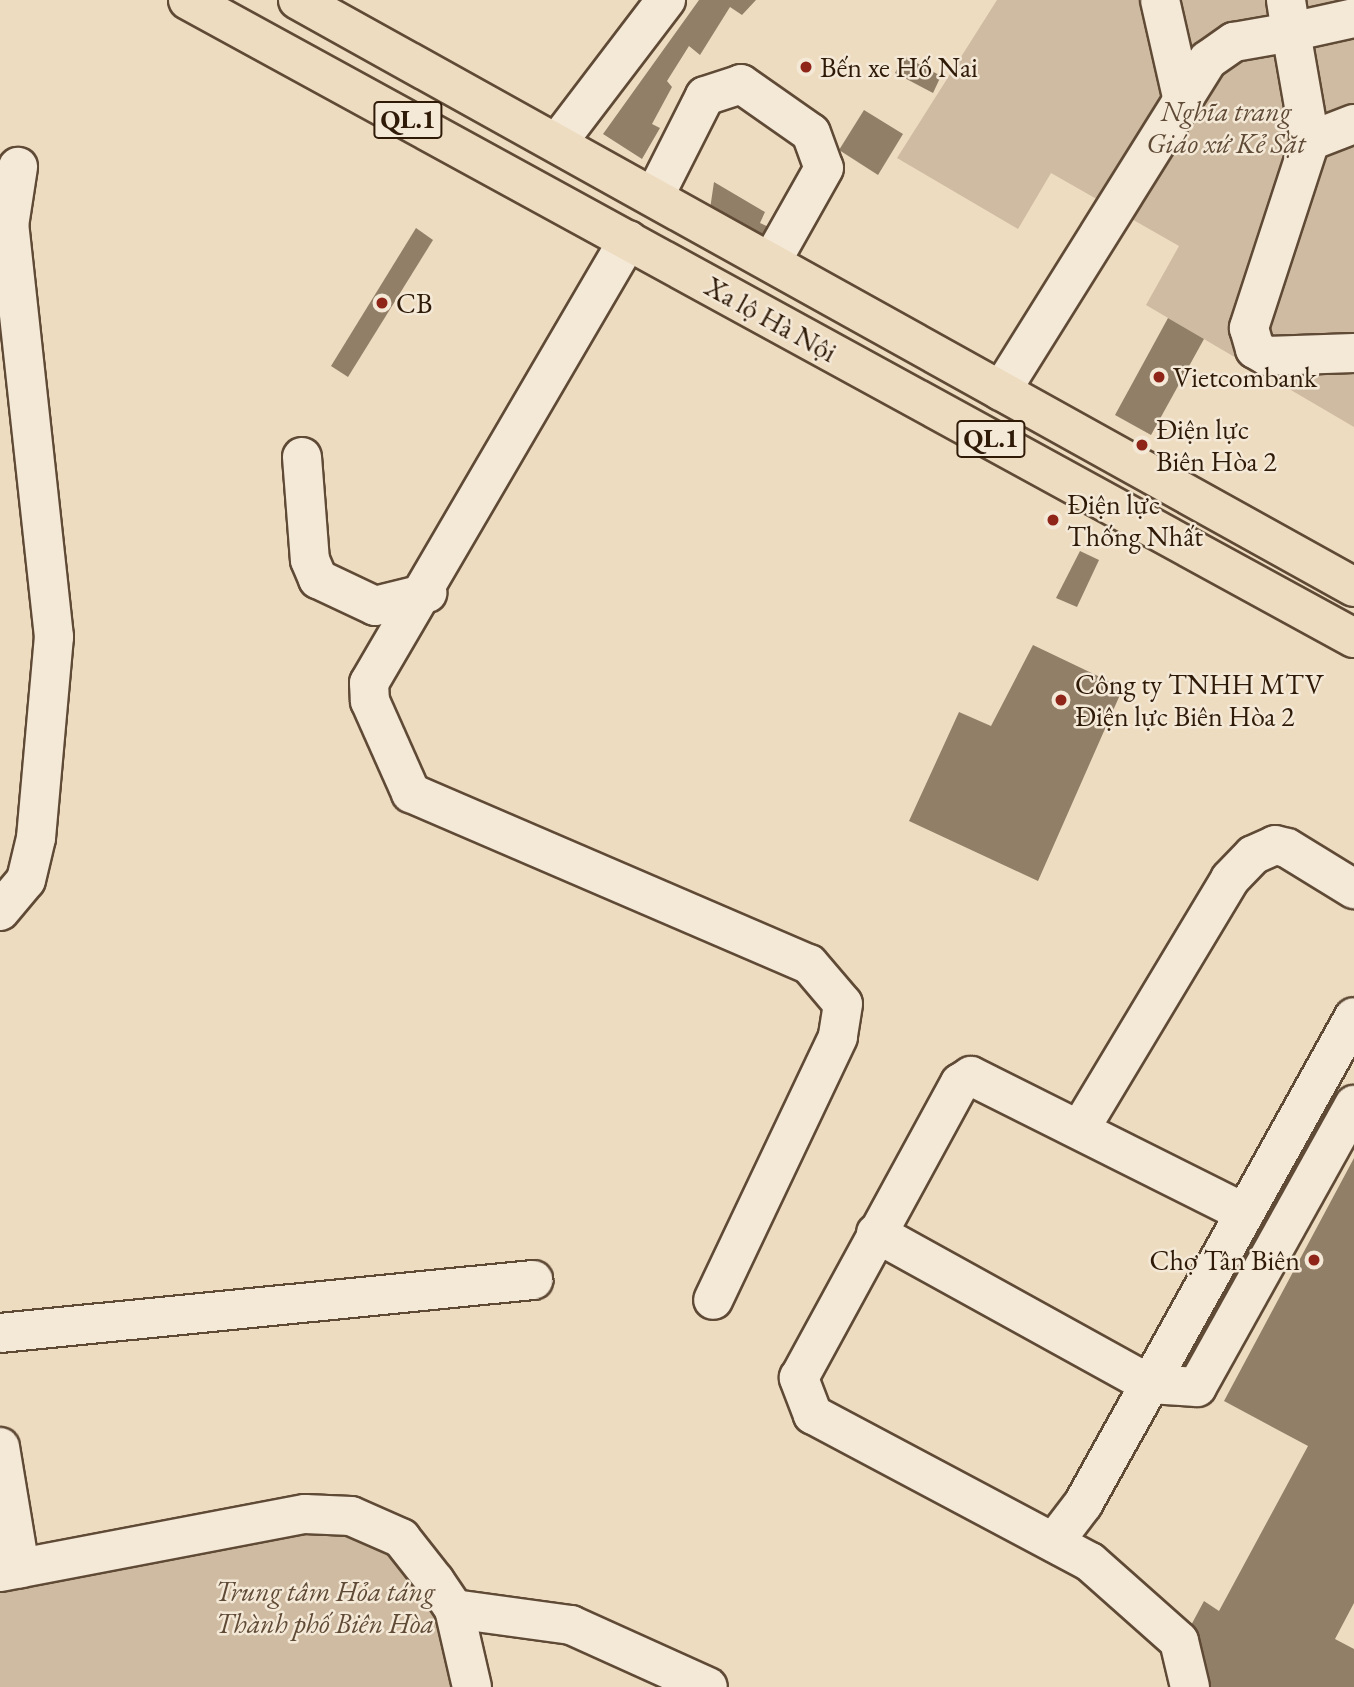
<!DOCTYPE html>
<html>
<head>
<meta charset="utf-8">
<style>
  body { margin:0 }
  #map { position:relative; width:1354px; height:1687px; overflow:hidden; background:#eedcc1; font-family:"EB Garamond",serif }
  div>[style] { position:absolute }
  .green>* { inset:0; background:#cebba1 }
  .building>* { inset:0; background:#927f68 }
  .roads { filter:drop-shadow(2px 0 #5f4a36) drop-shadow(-2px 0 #5f4a36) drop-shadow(0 2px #5f4a36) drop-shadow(0 -2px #5f4a36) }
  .minor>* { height:38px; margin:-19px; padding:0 19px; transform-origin:19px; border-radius:19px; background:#f4e8d7 }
  .highway>* { height:38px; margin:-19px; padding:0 19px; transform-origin:19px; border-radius:19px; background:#eedcc1 }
  .dots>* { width:19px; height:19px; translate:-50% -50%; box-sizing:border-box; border:4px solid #f4e8d7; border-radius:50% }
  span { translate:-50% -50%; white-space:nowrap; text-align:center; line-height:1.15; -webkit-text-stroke:5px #f4e8d7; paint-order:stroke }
  .shield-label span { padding:2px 5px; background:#f4e8d7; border:2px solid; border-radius:5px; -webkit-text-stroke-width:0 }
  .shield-label { font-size:26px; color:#2f1a07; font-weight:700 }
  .poi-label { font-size:28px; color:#2f1a07 }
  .left { translate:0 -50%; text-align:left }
  .right { translate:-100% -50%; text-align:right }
  .park-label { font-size:28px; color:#5f4a35; font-style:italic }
  .street-label { font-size:28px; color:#2f1a07 }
</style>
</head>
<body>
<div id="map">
  <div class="green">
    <i style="clip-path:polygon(997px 0,1354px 0,1354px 427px,1146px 305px,1179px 246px,1051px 173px,1018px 229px,897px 158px)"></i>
    <i style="clip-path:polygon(307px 1525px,395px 1547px,443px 1609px,460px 1687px,0 1687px,0 1582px)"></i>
  </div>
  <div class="building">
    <i style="clip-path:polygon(699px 0,756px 0,742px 15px,730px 7px,700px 55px,689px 46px,667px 81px,672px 87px,652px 124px,660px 128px,642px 159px,603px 134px)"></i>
    <i style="clip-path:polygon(904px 56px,941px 76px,933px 93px,895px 73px)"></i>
    <i style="clip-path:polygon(864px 110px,903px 134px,878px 175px,839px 150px)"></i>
    <i style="clip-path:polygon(714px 182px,765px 212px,760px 223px,776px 230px,770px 243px,710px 209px)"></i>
    <i style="clip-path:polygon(416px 228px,433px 240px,348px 377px,331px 366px)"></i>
    <i style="clip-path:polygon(1168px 318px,1204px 339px,1151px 435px,1115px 415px)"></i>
    <i style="clip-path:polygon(1080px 551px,1099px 560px,1077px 607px,1056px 598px)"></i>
    <i style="clip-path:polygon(1033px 645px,1123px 688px,1038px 881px,909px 821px,959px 712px,991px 726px)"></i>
    <i style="clip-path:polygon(1354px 1158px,1354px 1603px,1335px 1639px,1354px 1649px,1354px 1687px,1201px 1687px,1189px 1629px,1204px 1601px,1219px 1611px,1308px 1446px,1224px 1401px)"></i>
  </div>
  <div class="roads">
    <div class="minor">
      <i style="left:1160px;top:0;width:99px;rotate:77.2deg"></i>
      <i style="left:1354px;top:18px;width:65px;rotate:167.5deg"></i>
      <i style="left:1291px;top:32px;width:111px;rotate:80.1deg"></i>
      <i style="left:1310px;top:141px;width:197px;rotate:108.1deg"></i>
      <i style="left:1249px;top:328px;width:22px;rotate:74deg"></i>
      <i style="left:1255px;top:349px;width:14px;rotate:30deg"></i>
      <i style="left:1267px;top:356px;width:87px;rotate:-2deg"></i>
      <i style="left:1310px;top:141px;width:47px;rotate:-21.1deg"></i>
      <i style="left:557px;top:143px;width:180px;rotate:-52.7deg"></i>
      <i style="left:654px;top:197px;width:113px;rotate:-63.2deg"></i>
      <i style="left:705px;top:96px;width:38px;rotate:-18deg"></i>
      <i style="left:741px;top:84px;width:85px;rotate:35deg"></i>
      <i style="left:811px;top:133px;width:37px;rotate:70deg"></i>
      <i style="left:824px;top:168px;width:108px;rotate:119.4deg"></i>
      <i style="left:628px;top:240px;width:513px;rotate:120.31deg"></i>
      <i style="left:369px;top:683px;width:18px;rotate:87deg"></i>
      <i style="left:370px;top:701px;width:101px;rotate:66deg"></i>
      <i style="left:411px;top:793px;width:433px;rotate:23.3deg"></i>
      <i style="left:809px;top:964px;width:52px;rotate:49.6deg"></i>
      <i style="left:843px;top:1004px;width:33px;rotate:99deg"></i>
      <i style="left:838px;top:1037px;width:291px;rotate:115.4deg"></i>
      <i style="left:1001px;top:391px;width:390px;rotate:-58deg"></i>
      <i style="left:1208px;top:60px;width:32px;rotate:-35deg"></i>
      <i style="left:1234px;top:42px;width:58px;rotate:-10deg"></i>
      <i style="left:1291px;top:32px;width:32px;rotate:-99deg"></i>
      <i style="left:302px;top:457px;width:103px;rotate:85.6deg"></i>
      <i style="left:310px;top:560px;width:21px;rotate:67deg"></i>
      <i style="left:318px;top:579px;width:63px;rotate:25.3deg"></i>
      <i style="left:375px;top:606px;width:54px;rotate:-14deg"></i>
      <i style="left:0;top:911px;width:40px;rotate:-50deg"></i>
      <i style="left:26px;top:880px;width:43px;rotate:-76.6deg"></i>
      <i style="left:36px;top:838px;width:202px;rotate:-84.9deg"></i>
      <i style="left:54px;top:637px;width:413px;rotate:-96.2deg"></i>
      <i style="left:9px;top:226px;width:60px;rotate:-81.3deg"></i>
      <i style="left:1080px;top:1129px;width:292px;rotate:-59deg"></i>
      <i style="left:1230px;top:879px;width:33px;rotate:-46deg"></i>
      <i style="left:1253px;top:855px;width:24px;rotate:-24deg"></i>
      <i style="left:1275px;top:845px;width:12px;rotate:14deg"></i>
      <i style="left:1287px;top:848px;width:79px;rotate:31.5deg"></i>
      <i style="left:876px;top:1233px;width:313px;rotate:28.9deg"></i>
      <i style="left:1150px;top:1384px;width:47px;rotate:3.7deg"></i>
      <i style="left:1197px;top:1387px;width:323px;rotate:-60.9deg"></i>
      <i style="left:0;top:1333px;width:536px;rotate:-5.68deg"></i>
      <i style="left:0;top:1447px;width:123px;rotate:80.6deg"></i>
      <i style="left:1054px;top:1542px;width:48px;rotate:-52.7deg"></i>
      <i style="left:1083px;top:1504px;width:557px;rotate:-60.91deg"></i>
      <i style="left:0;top:1572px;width:310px;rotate:-10.8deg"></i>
      <i style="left:305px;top:1514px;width:46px;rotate:2.5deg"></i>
      <i style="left:351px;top:1516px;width:55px;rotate:23.7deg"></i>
      <i style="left:401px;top:1538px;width:55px;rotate:51.7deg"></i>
      <i style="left:435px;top:1581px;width:34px;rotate:56deg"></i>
      <i style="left:454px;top:1609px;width:80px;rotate:77deg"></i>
      <i style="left:454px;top:1609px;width:118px;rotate:7.8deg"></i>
      <i style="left:571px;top:1625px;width:150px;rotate:24.3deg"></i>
      <i style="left:1190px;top:1687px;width:47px;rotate:-103.4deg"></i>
      <i style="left:1179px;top:1641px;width:119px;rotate:-138.4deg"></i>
      <i style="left:1090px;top:1562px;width:314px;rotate:-152deg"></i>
      <i style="left:813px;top:1415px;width:40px;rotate:-111deg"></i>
      <i style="left:799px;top:1378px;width:336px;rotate:-61.4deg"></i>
      <i style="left:960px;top:1083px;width:13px;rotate:-32deg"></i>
      <i style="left:971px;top:1076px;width:306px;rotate:26.6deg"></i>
    </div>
    <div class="highway">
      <i style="left:188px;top:0;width:1329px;rotate:28.69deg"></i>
      <i style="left:298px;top:0;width:1208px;rotate:29.07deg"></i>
    </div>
  </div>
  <div class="dots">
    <i style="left:806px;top:67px;background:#8f2418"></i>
    <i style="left:382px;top:303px;background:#8f2418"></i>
    <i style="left:1159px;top:377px;background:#8f2418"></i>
    <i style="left:1142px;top:445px;background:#8f2418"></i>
    <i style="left:1053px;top:520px;background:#8f2418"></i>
    <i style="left:1061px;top:700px;background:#8f2418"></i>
    <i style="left:1314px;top:1260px;background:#8f2418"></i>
  </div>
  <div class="shield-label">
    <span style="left:408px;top:120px">QL.1</span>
    <span style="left:991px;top:439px">QL.1</span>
  </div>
  <div class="poi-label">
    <span class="left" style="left:820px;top:67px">Bến xe Hố Nai</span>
    <span class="left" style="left:396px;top:303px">CB</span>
    <span class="left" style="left:1173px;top:377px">Vietcombank</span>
    <span class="left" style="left:1156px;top:445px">Điện lực<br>Biên Hòa 2</span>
    <span class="left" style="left:1067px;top:520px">Điện lực<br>Thống Nhất</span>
    <span class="left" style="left:1075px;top:700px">Công ty TNHH MTV<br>Điện lực Biên Hòa 2</span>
    <span class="right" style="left:1300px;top:1260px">Chợ Tân Biên</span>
  </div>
  <div class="park-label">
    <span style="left:1226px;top:127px">Nghĩa trang<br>Giáo xứ Kẻ Sặt</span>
    <span style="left:325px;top:1607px">Trung tâm Hỏa táng<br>Thành phố Biên Hòa</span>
  </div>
  <div class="street-label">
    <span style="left:771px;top:319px;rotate:29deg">Xa lộ Hà Nội</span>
  </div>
</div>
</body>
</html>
